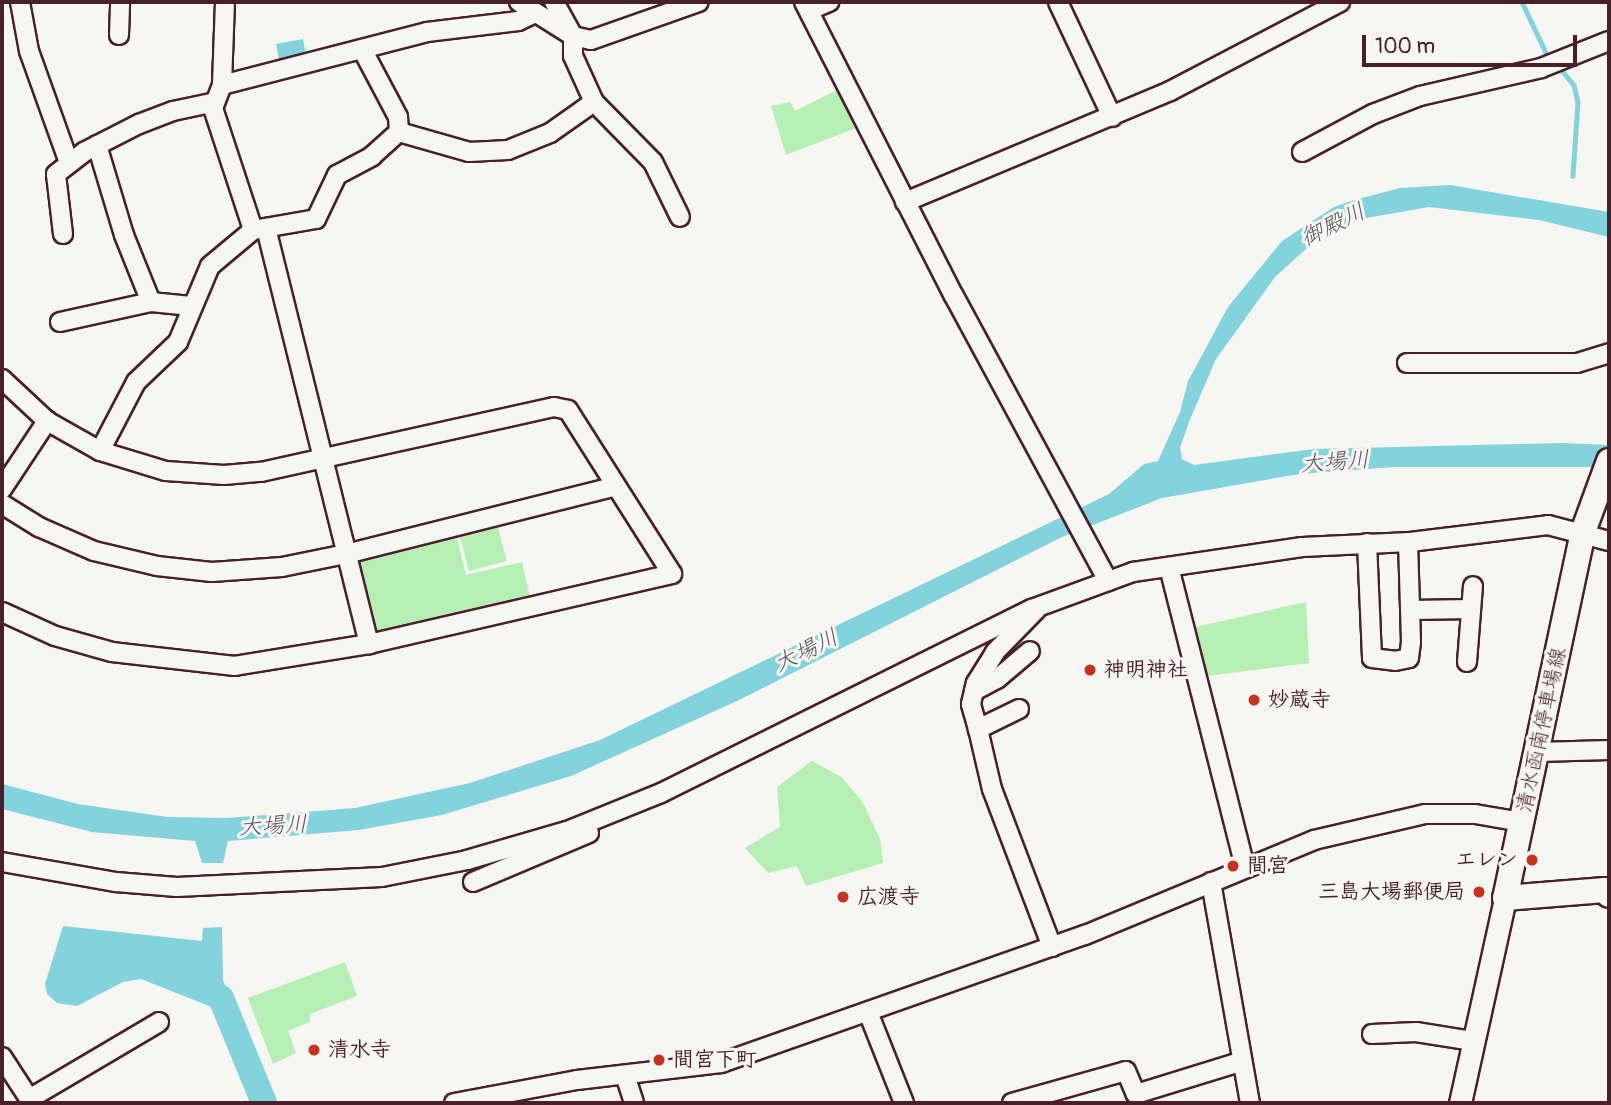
<!DOCTYPE html>
<html>
<head>
<meta charset="utf-8">
<style>
  body { margin:0 }
  #map { position:relative; width:1611px; height:1105px; overflow:hidden; background:#f6f6f2; font-family:Pangolin,"Klee One",sans-serif }
  div>[style] { position:absolute }
  .green>* { inset:0; background:#b6efb3 }
  .water>* { inset:0; background:#82d3dc }
  .stream>* { height:4.5px; margin:-2.25px; padding:0 2.25px; transform-origin:2.25px; border-radius:2.25px; background:#82d3dc }
  .river>* { height:26px; margin:-13px; padding:0 13px; transform-origin:13px; border-radius:13px; background:#82d3dc }
  .roads { filter:drop-shadow(2px 0 #4a1f2b) drop-shadow(-2px 0 #4a1f2b) drop-shadow(0 2px #4a1f2b) drop-shadow(0 -2px #4a1f2b) }
  .minor>* { height:18px; margin:-9px; padding:0 9px; transform-origin:9px; border-radius:9px; background:#f6f6f2 }
  .tertiary>* { height:21px; margin:-10.5px; padding:0 10.5px; transform-origin:10.5px; border-radius:10.5px; background:#f6f6f2 }
  .secondary>* { height:24px; margin:-12px; padding:0 12px; transform-origin:12px; border-radius:12px; background:#f6f6f2 }
  .dots>* { width:19px; height:19px; translate:-50% -50%; box-sizing:border-box; border:4px solid #f6f6f2; border-radius:50% }
  span { translate:-50% -50%; white-space:nowrap; text-align:center; line-height:1.15; -webkit-text-stroke:6px #f6f6f2; paint-order:stroke }
  .poi-label { font-size:21px; color:#4a1f2b; font-weight:700 }
  .left { translate:0 -50%; text-align:left }
  .right { translate:-100% -50%; text-align:right }
  .street-label { font-size:21px; color:#4a1f2b }
  .water-label { font-size:23px; color:#5b5560; font-style:italic }
  .frame { position:absolute; inset:0; border:4px solid #4a1f2b; pointer-events:none }
  .scale { position:absolute; left:1362px; top:35px; width:215px; height:32px; box-sizing:border-box; border:4px solid #4a1f2b; border-top:0; padding-left:9px; font-size:21px; line-height:24px; white-space:nowrap; color:#4a1f2b; -webkit-text-stroke:5px #f6f6f2; paint-order:stroke }
</style>
</head>
<body>
<div id="map">
  <div class="green">
    <i style="clip-path:polygon(843px 87px,864px 125px,786px 155px,771px 106px,790px 102px,795px 111px)"></i>
    <i style="clip-path:polygon(498px 527px,507px 561px,469px 571px,460px 537px)"></i>
    <i style="clip-path:polygon(457px 537px,466px 575px,522px 562px,530px 597px,372px 635px,355px 561px)"></i>
    <i style="clip-path:polygon(1306px 602px,1309px 663px,1207px 676px,1195px 627px)"></i>
    <i style="clip-path:polygon(812px 761px,841px 777px,862px 801px,880px 839px,883px 863px,806px 886px,797px 866px,768px 873px,745px 848px,780px 827px,777px 787px)"></i>
    <i style="clip-path:polygon(345px 962px,357px 996px,310px 1014px,310px 1022px,288px 1031px,296px 1053px,273px 1064px,248px 998px)"></i>
  </div>
  <div class="water">
    <i style="clip-path:polygon(303px 39px,306px 55px,279px 60px,276px 44px)"></i>
    <i style="clip-path:polygon(1450px 185px,1609px 212px,1609px 237px,1539px 220px,1429px 207px,1355px 220px,1317px 239px,1275px 277px,1216px 359px,1189px 422px,1180px 448px,1182px 459px,1194px 465px,1314px 449px,1562px 443px,1609px 445px,1609px 467px,1394px 467px,1299px 474px,1162px 498px,1062px 537px,737px 701px,571px 776px,442px 815px,359px 830px,228px 841px,223px 863px,202px 863px,195px 841px,92px 832px,2px 809px,2px 784px,78px 804px,167px 817px,227px 818px,355px 808px,470px 783px,600px 740px,1109px 494px,1144px 464px,1158px 461px,1180px 412px,1188px 381px,1228px 307px,1282px 241px,1334px 207px,1354px 200px,1400px 188px)"></i>
    <i style="clip-path:polygon(63px 926px,202px 941px,203px 928px,222px 927px,223px 980px,241px 1026px,231px 1031px,214px 1008px,141px 979px,123px 982px,77px 1006px,57px 1003px,47px 994px,45px 984px)"></i>
  </div>
  <div class="stream">
    <i style="left:1522px;top:2px;width:65px;rotate:64.6deg"></i>
    <i style="left:1560px;top:68px;width:22px;rotate:51deg"></i>
    <i style="left:1574px;top:85px;width:17px;rotate:77deg"></i>
    <i style="left:1578px;top:102px;width:74px;rotate:93.9deg"></i>
  </div>
  <div class="river">
    <i style="left:221px;top:998px;width:113px;rotate:67.7deg"></i>
  </div>
  <div class="roads">
    <div class="minor">
      <i style="left:20px;top:2px;width:50px;rotate:79.6deg"></i>
      <i style="left:29px;top:51px;width:119px;rotate:70.3deg"></i>
      <i style="left:225px;top:2px;width:83px;rotate:92.1deg"></i>
      <i style="left:222px;top:85px;width:25px;rotate:111deg"></i>
      <i style="left:213px;top:108px;width:128px;rotate:71.8deg"></i>
      <i style="left:253px;top:230px;width:64px;rotate:-9.9deg"></i>
      <i style="left:316px;top:219px;width:49px;rotate:-64.5deg"></i>
      <i style="left:337px;top:175px;width:40px;rotate:-28deg"></i>
      <i style="left:372px;top:156px;width:36px;rotate:-42deg"></i>
      <i style="left:399px;top:132px;width:73px;rotate:15.9deg"></i>
      <i style="left:469px;top:152px;width:39px;rotate:-3deg"></i>
      <i style="left:508px;top:150px;width:45px;rotate:-22deg"></i>
      <i style="left:550px;top:133px;width:54px;rotate:-35.2deg"></i>
      <i style="left:594px;top:102px;width:51px;rotate:-114.5deg"></i>
      <i style="left:573px;top:56px;width:20px;rotate:-90deg"></i>
      <i style="left:573px;top:36px;width:39px;rotate:-119deg"></i>
      <i style="left:519px;top:2px;width:64px;rotate:32.2deg"></i>
      <i style="left:573px;top:36px;width:18px;rotate:13deg"></i>
      <i style="left:591px;top:40px;width:114px;rotate:-19.4deg"></i>
      <i style="left:804px;top:2px;width:330px;rotate:63deg"></i>
      <i style="left:954px;top:296px;width:324px;rotate:61.6deg"></i>
      <i style="left:1058px;top:2px;width:127px;rotate:64.8deg"></i>
      <i style="left:810px;top:10px;width:21px;rotate:-23deg"></i>
      <i style="left:119px;top:35px;width:33px;rotate:-88deg"></i>
      <i style="left:362px;top:49px;width:77px;rotate:62.1deg"></i>
      <i style="left:398px;top:117px;width:15px;rotate:86deg"></i>
      <i style="left:222px;top:85px;width:212px;rotate:-14.5deg"></i>
      <i style="left:427px;top:32px;width:92px;rotate:-6.9deg"></i>
      <i style="left:518px;top:21px;width:19px;rotate:-25deg"></i>
      <i style="left:594px;top:102px;width:84px;rotate:45.5deg"></i>
      <i style="left:653px;top:162px;width:61px;rotate:63.9deg"></i>
      <i style="left:97px;top:145px;width:94px;rotate:73.3deg"></i>
      <i style="left:124px;top:235px;width:72px;rotate:68.1deg"></i>
      <i style="left:1302px;top:152px;width:81px;rotate:-28.2deg"></i>
      <i style="left:1373px;top:114px;width:50px;rotate:-21deg"></i>
      <i style="left:1420px;top:96px;width:124px;rotate:-13deg"></i>
      <i style="left:1541px;top:68px;width:73px;rotate:-21.7deg"></i>
      <i style="left:905px;top:202px;width:287px;rotate:-22.7deg"></i>
      <i style="left:1170px;top:91px;width:192px;rotate:-27.6deg"></i>
      <i style="left:266px;top:228px;width:429px;rotate:76.1deg"></i>
      <i style="left:63px;top:234px;width:60px;rotate:-96.7deg"></i>
      <i style="left:56px;top:174px;width:36px;rotate:-38deg"></i>
      <i style="left:84px;top:152px;width:62px;rotate:-27deg"></i>
      <i style="left:139px;top:124px;width:36px;rotate:-21deg"></i>
      <i style="left:173px;top:111px;width:40px;rotate:-12deg"></i>
      <i style="left:60px;top:322px;width:93px;rotate:-12.4deg"></i>
      <i style="left:151px;top:302px;width:40px;rotate:5.7deg"></i>
      <i style="left:1407px;top:363px;width:170px"></i>
      <i style="left:1577px;top:363px;width:34px;rotate:-17deg"></i>
      <i style="left:2px;top:379px;width:62px;rotate:43deg"></i>
      <i style="left:47px;top:421px;width:61px;rotate:29.5deg"></i>
      <i style="left:100px;top:451px;width:69px;rotate:16.9deg"></i>
      <i style="left:166px;top:471px;width:58px;rotate:3.9deg"></i>
      <i style="left:224px;top:475px;width:37px;rotate:-5deg"></i>
      <i style="left:261px;top:472px;width:300px;rotate:-12.5deg"></i>
      <i style="left:554px;top:407px;width:14px;rotate:12deg"></i>
      <i style="left:568px;top:410px;width:194px;rotate:57.6deg"></i>
      <i style="left:672px;top:574px;width:311px;rotate:167deg"></i>
      <i style="left:369px;top:644px;width:136px;rotate:170.7deg"></i>
      <i style="left:235px;top:666px;width:124px;rotate:-173.5deg"></i>
      <i style="left:112px;top:652px;width:59px;rotate:-164.3deg"></i>
      <i style="left:55px;top:636px;width:58px;rotate:-155.6deg"></i>
      <i style="left:100px;top:451px;width:78px;rotate:-62.4deg"></i>
      <i style="left:136px;top:382px;width:58px;rotate:-43.6deg"></i>
      <i style="left:178px;top:342px;width:82px;rotate:-67.2deg"></i>
      <i style="left:210px;top:266px;width:56px;rotate:-39.9deg"></i>
      <i style="left:2px;top:489px;width:82px;rotate:-56.5deg"></i>
      <i style="left:2px;top:504px;width:44px;rotate:31.9deg"></i>
      <i style="left:39px;top:527px;width:60px;rotate:23.6deg"></i>
      <i style="left:94px;top:551px;width:65px;rotate:13.4deg"></i>
      <i style="left:157px;top:566px;width:55px;rotate:6.2deg"></i>
      <i style="left:212px;top:572px;width:70px;rotate:-4.1deg"></i>
      <i style="left:282px;top:567px;width:65px;rotate:-11.5deg"></i>
      <i style="left:346px;top:554px;width:275px;rotate:-14.1deg"></i>
      <i style="left:1367px;top:543px;width:115px;rotate:87.5deg"></i>
      <i style="left:1372px;top:658px;width:23px;rotate:7deg"></i>
      <i style="left:1395px;top:661px;width:14px;rotate:-12deg"></i>
      <i style="left:1409px;top:658px;width:16px;rotate:-83deg"></i>
      <i style="left:1411px;top:642px;width:100px;rotate:-91.7deg"></i>
      <i style="left:1169px;top:567px;width:310px;rotate:75.8deg"></i>
      <i style="left:1411px;top:610px;width:60px;rotate:-1deg"></i>
      <i style="left:1467px;top:662px;width:76px;rotate:-85.5deg"></i>
      <i style="left:974px;top:691px;width:26px;rotate:-28deg"></i>
      <i style="left:997px;top:679px;width:43px;rotate:-40.3deg"></i>
      <i style="left:1019px;top:709px;width:46px;rotate:154deg"></i>
      <i style="left:978px;top:729px;width:62px;rotate:76.9deg"></i>
      <i style="left:992px;top:789px;width:169px;rotate:69.2deg"></i>
      <i style="left:978px;top:729px;width:26px;rotate:-106deg"></i>
      <i style="left:971px;top:704px;width:22px;rotate:-77deg"></i>
      <i style="left:976px;top:683px;width:36px;rotate:-58deg"></i>
      <i style="left:995px;top:652px;width:59px;rotate:-45.7deg"></i>
      <i style="left:1538px;top:752px;width:71px;rotate:-1.6deg"></i>
      <i style="left:2px;top:862px;width:116px;rotate:10deg"></i>
      <i style="left:116px;top:882px;width:61px;rotate:4.7deg"></i>
      <i style="left:177px;top:887px;width:205px;rotate:-2.8deg"></i>
      <i style="left:382px;top:877px;width:87px;rotate:-11.3deg"></i>
      <i style="left:467px;top:860px;width:104px;rotate:-16.2deg"></i>
      <i style="left:567px;top:831px;width:101px;rotate:-22deg"></i>
      <i style="left:661px;top:793px;width:414px;rotate:-26.4deg"></i>
      <i style="left:1032px;top:609px;width:108px;rotate:-20.1deg"></i>
      <i style="left:1133px;top:572px;width:171px;rotate:-8.4deg"></i>
      <i style="left:1302px;top:547px;width:108px;rotate:-2.7deg"></i>
      <i style="left:1410px;top:542px;width:139px;rotate:-7deg"></i>
      <i style="left:1548px;top:525px;width:63px;rotate:14.7deg"></i>
      <i style="left:473px;top:882px;width:126px;rotate:-22.9deg"></i>
      <i style="left:1211px;top:882px;width:224px;rotate:80deg"></i>
      <i style="left:868px;top:1012px;width:98px;rotate:68.4deg"></i>
      <i style="left:1372px;top:1034px;width:44px;rotate:-2.6deg"></i>
      <i style="left:1416px;top:1032px;width:58px;rotate:9deg"></i>
      <i style="left:2px;top:1057px;width:55px;rotate:56.9deg"></i>
      <i style="left:625px;top:1075px;width:29px;rotate:72deg"></i>
      <i style="left:29px;top:1099px;width:151px;rotate:-30.6deg"></i>
      <i style="left:454px;top:1103px;width:125px;rotate:-10.6deg"></i>
      <i style="left:577px;top:1080px;width:145px;rotate:-6.7deg"></i>
      <i style="left:721px;top:1063px;width:386px;rotate:-19.4deg"></i>
      <i style="left:1085px;top:935px;width:248px;rotate:-22.5deg"></i>
      <i style="left:1314px;top:840px;width:114px;rotate:-13.2deg"></i>
      <i style="left:1425px;top:814px;width:50px"></i>
      <i style="left:1475px;top:814px;width:48px;rotate:9.7deg"></i>
      <i style="left:1012px;top:1103px;width:118px;rotate:-15.7deg"></i>
      <i style="left:1126px;top:1071px;width:25px;rotate:67deg"></i>
      <i style="left:1136px;top:1094px;width:109px;rotate:-17.1deg"></i>
    </div>
    <div class="tertiary">
      <i style="left:1460px;top:1103px;width:210px;rotate:-77.6deg"></i>
    </div>
    <div class="secondary">
      <i style="left:1609px;top:461px;width:76px;rotate:110.1deg"></i>
      <i style="left:1583px;top:532px;width:374px;rotate:102deg"></i>
      <i style="left:1505px;top:898px;width:100px;rotate:-4.6deg"></i>
      <i style="left:1605px;top:890px;width:6px;rotate:51deg"></i>
    </div>
  </div>
  <div class="dots">
    <i style="left:1090px;top:670px;background:#c8321e"></i>
    <i style="left:1254px;top:700px;background:#c8321e"></i>
    <i style="left:1532px;top:860px;background:#c8321e"></i>
    <i style="left:1233px;top:866px;background:#c8321e"></i>
    <i style="left:1479px;top:892px;background:#c8321e"></i>
    <i style="left:843px;top:897px;background:#c8321e"></i>
    <i style="left:314px;top:1050px;background:#c8321e"></i>
    <i style="left:659px;top:1060px;background:#c8321e"></i>
  </div>
  <div class="poi-label">
    <span class="left" style="left:1104px;top:670px">神明神社</span>
    <span class="left" style="left:1268px;top:700px">妙蔵寺</span>
    <span class="right" style="left:1518px;top:860px">エレン</span>
    <span class="left" style="left:1247px;top:866px">間宮</span>
    <span class="right" style="left:1465px;top:892px">三島大場郵便局</span>
    <span class="left" style="left:857px;top:897px">広渡寺</span>
    <span class="left" style="left:328px;top:1050px">清水寺</span>
    <span class="left" style="left:673px;top:1060px">間宮下町</span>
  </div>
  <div class="street-label">
    <span style="left:1542px;top:730px;rotate:-78deg">清水函南停車場線</span>
  </div>
  <div class="water-label">
    <span style="left:1333px;top:225px;rotate:-26deg">御殿川</span>
    <span style="left:1335px;top:462px;rotate:-4deg">大場川</span>
    <span style="left:806px;top:651px;rotate:-26deg">大場川</span>
    <span style="left:273px;top:826px;rotate:-3deg">大場川</span>
  </div>
  <div class="frame"></div>
  <div class="scale">100 m</div>
</div>
</body>
</html>
